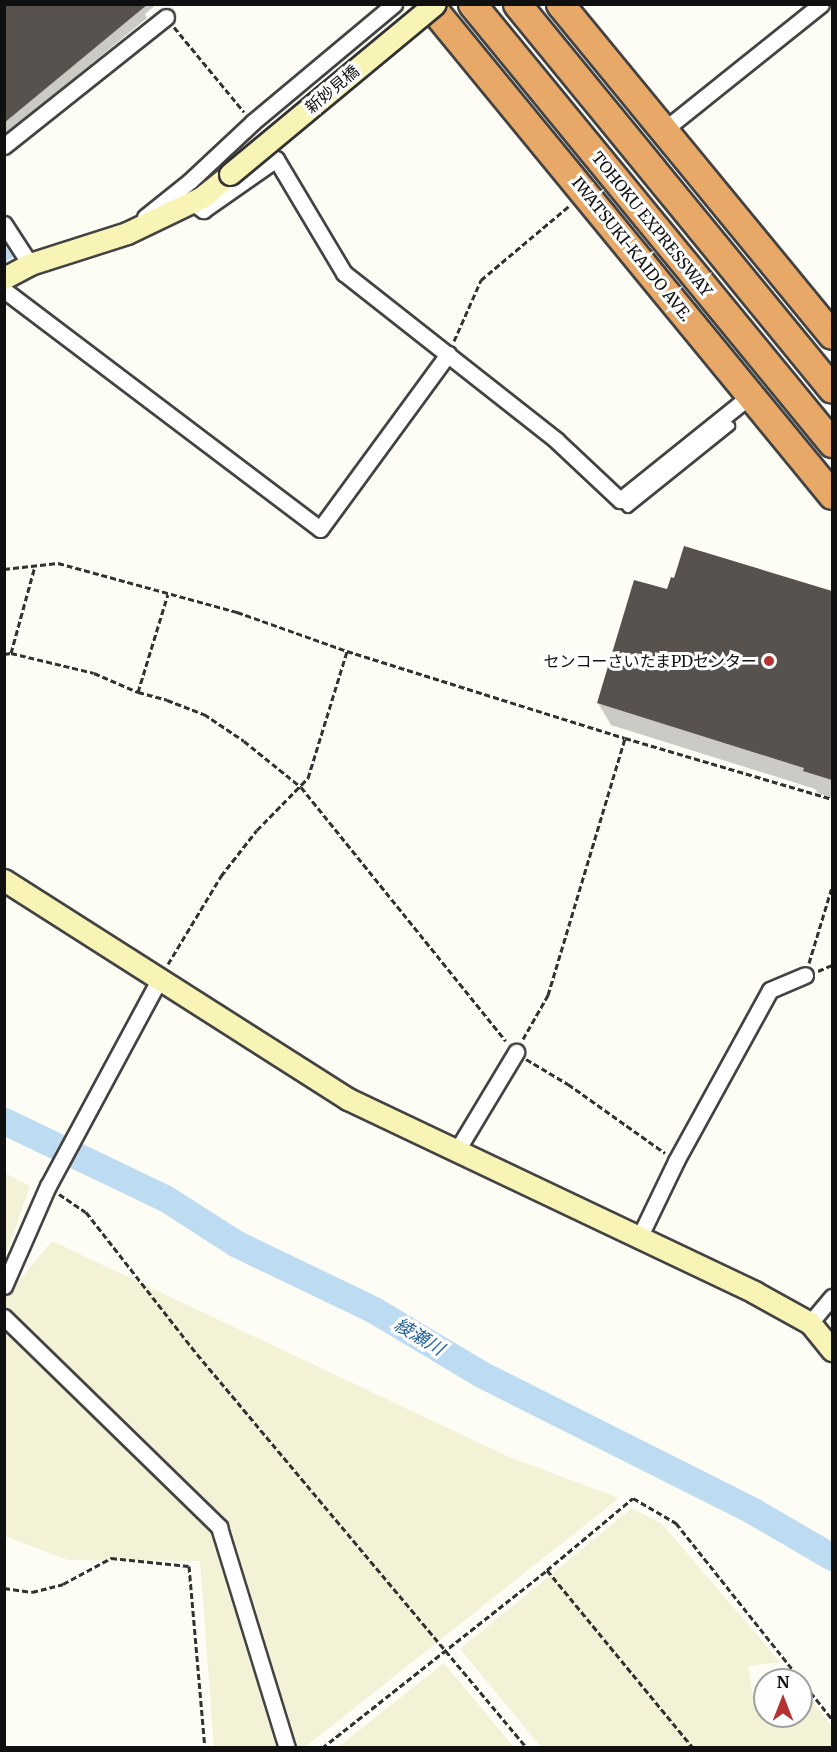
<!DOCTYPE html>
<html>
<head>
<meta charset="utf-8">
<style>
  body { margin:0 }
  #map { position:relative; width:837px; height:1752px; overflow:hidden; background:#fefdf5; font-family:Merriweather,"Noto Sans JP",serif }
  div>[style] { position:absolute }
  .farmland>* { inset:0; background:#f3f2d6 }
  .shadow>* { inset:0; background:#0003 }
  .stream>* { height:4.5px; margin:-2.25px; padding:0 2.25px; transform-origin:2.25px; border-radius:2.25px; background:#bddcf2 }
  .river>* { height:27px; margin:-13.5px; padding:0 13.5px; transform-origin:13.5px; border-radius:13.5px; background:#bddcf2 }
  .building>* { inset:0; background:#58524e }
  .path>* { height:3px; margin-top:-1.5px; transform-origin:0; background:repeating-linear-gradient(90deg,#323232 0 6px,transparent 0 9px) }
  .roads { filter:drop-shadow(2px 0 #434343) drop-shadow(-2px 0 #434343) drop-shadow(0 2px #434343) drop-shadow(0 -2px #434343) }
  .lane>* { height:8px; margin:-4px; padding:0 4px; transform-origin:4px; border-radius:4px; background:#fff }
  .street>* { height:15px; margin:-7.5px; padding:0 7.5px; transform-origin:7.5px; border-radius:7.5px; background:#fff }
  .secondary>* { height:21px; margin:-10.5px; padding:0 10.5px; transform-origin:10.5px; border-radius:10.5px; background:#f8f4b5 }
  .highway>* { height:27px; margin:-13.5px; padding:0 13.5px; transform-origin:13.5px; border-radius:13.5px; background:#e8a968 }
  .bridges { filter:drop-shadow(2px 0 #323232) drop-shadow(-2px 0 #323232) drop-shadow(0 2px #323232) drop-shadow(0 -2px #323232) }
  .secondary-bridge>* { height:21px; margin:-10.5px; padding:0 10.5px; transform-origin:10.5px; border-radius:10.5px; background:#f8f4b5 }
  .dots>* { width:16px; height:16px; translate:-50% -50%; box-sizing:border-box; border:3px solid #fff; border-radius:50% }
  span { translate:-50% -50%; white-space:nowrap; text-align:center; line-height:1.15; -webkit-text-stroke:6px #fff; paint-order:stroke }
  .street-label { font-size:16px; color:#101010 }
  .poi-label { font-size:16px; color:#101010 }
  .right { translate:-100% -50%; text-align:right }
  .water-label { font-size:18px; color:#236099; font-style:italic }
  .frame { position:absolute; inset:0; border:6px solid #101010; pointer-events:none }
  .north { position:absolute; left:753px; top:1668px; width:60px; height:60px; box-sizing:border-box; background:#fff; border:2px solid #9f9f9f; border-radius:50%; rotate:0deg; font-size:16px; font-weight:700; line-height:24px; text-align:center; color:#101010 }
  .north::after { content:''; display:block; margin:auto; width:21px; height:27px; background:#b63333; clip-path:polygon(50% 0,100% 100%,50% 72%,0 100%) }
</style>
</head>
<body>
<div id="map">
  <div class="farmland">
    <i style="clip-path:polygon(5px 1173px,30px 1186px,5px 1257px)"></i>
    <i style="clip-path:polygon(52px 1241px,507px 1456px,619px 1498px,305px 1747px,214px 1747px,200px 1561px,68px 1560px,5px 1536px,4px 1299px)"></i>
    <i style="clip-path:polygon(632px 1508px,662px 1524px,780px 1662px,748px 1666px,753px 1696px,765px 1696px,765px 1716px,801px 1716px,801px 1692px,805px 1692px,832px 1727px,832px 1747px,541px 1747px,460px 1649px)"></i>
    <i style="clip-path:polygon(444px 1663px,514px 1747px,338px 1747px)"></i>
  </div>
  <div class="shadow">
    <i style="clip-path:polygon(4px 4px,157px 4px,145px 14px,147px 18px,4px 136px)"></i>
    <i style="clip-path:polygon(685px 548px,832px 593px,832px 798px,818px 793px,815px 789px,611px 725px,598px 703px,675px 579px)"></i>
  </div>
  <div class="stream">
    <i style="left:4px;top:248px;width:10px;rotate:53deg"></i>
    <i style="left:10px;top:256px;width:7px;rotate:146deg"></i>
  </div>
  <div class="river">
    <i style="left:4px;top:1121px;width:178px;rotate:25.6deg"></i>
    <i style="left:165px;top:1198px;width:85px;rotate:32.6deg"></i>
    <i style="left:237px;top:1244px;width:152px;rotate:25.7deg"></i>
    <i style="left:374px;top:1310px;width:125px;rotate:30.9deg"></i>
    <i style="left:481px;top:1374px;width:305px;rotate:26.7deg"></i>
    <i style="left:753px;top:1511px;width:91px;rotate:30.2deg"></i>
  </div>
  <div class="building">
    <i style="clip-path:polygon(4px 4px,148px 4px,4px 123px)"></i>
    <i style="clip-path:polygon(684px 546px,832px 591px,832px 780px,803px 771px,804px 768px,597px 703px,634px 580px,667px 589px,671px 577px,674px 578px)"></i>
  </div>
  <div class="path">
    <i style="left:174px;top:27px;width:110px;rotate:50.5deg"></i>
    <i style="left:454px;top:341px;width:67px;rotate:-66.1deg"></i>
    <i style="left:481px;top:280px;width:116px;rotate:-40.1deg"></i>
    <i style="left:4px;top:569px;width:54px;rotate:-6.3deg"></i>
    <i style="left:58px;top:563px;width:186px;rotate:15.3deg"></i>
    <i style="left:237px;top:612px;width:117px;rotate:19.5deg"></i>
    <i style="left:347px;top:651px;width:291px;rotate:17.4deg"></i>
    <i style="left:625px;top:738px;width:216px;rotate:16.4deg"></i>
    <i style="left:11px;top:653px;width:85px;rotate:13.5deg"></i>
    <i style="left:94px;top:673px;width:48px;rotate:23.4deg"></i>
    <i style="left:138px;top:692px;width:30px;rotate:15deg"></i>
    <i style="left:167px;top:700px;width:40px;rotate:21deg"></i>
    <i style="left:204px;top:714px;width:48px;rotate:34deg"></i>
    <i style="left:244px;top:741px;width:73px;rotate:38.9deg"></i>
    <i style="left:301px;top:787px;width:326px;rotate:51.1deg"></i>
    <i style="left:4px;top:654px;width:7px;rotate:-8deg"></i>
    <i style="left:11px;top:653px;width:90px;rotate:-74.6deg"></i>
    <i style="left:138px;top:692px;width:102px;rotate:-73deg"></i>
    <i style="left:809px;top:963px;width:79px;rotate:-73.2deg"></i>
    <i style="left:168px;top:964px;width:103px;rotate:-58.9deg"></i>
    <i style="left:221px;top:876px;width:58px;rotate:-52deg"></i>
    <i style="left:257px;top:830px;width:73px;rotate:-45.6deg"></i>
    <i style="left:308px;top:778px;width:133px;rotate:-72.9deg"></i>
    <i style="left:818px;top:971px;width:15px;rotate:-23deg"></i>
    <i style="left:523px;top:1039px;width:51px;rotate:-60.4deg"></i>
    <i style="left:548px;top:995px;width:268px;rotate:-73.3deg"></i>
    <i style="left:526px;top:1059px;width:49px;rotate:30.8deg"></i>
    <i style="left:568px;top:1084px;width:119px;rotate:35.4deg"></i>
    <i style="left:59px;top:1194px;width:32px;rotate:34deg"></i>
    <i style="left:86px;top:1212px;width:180px;rotate:52deg"></i>
    <i style="left:197px;top:1354px;width:514px;rotate:50.05deg"></i>
    <i style="left:547px;top:1570px;width:230px;rotate:50.6deg"></i>
    <i style="left:4px;top:1588px;width:28px;rotate:8deg"></i>
    <i style="left:32px;top:1592px;width:32px;rotate:-14deg"></i>
    <i style="left:63px;top:1584px;width:55px;rotate:-28.4deg"></i>
    <i style="left:111px;top:1558px;width:78px;rotate:5.9deg"></i>
    <i style="left:189px;top:1566px;width:183px;rotate:85deg"></i>
    <i style="left:322px;top:1748px;width:287px;rotate:-38.3deg"></i>
    <i style="left:547px;top:1570px;width:112px;rotate:-39.9deg"></i>
    <i style="left:633px;top:1498px;width:50px;rotate:30.2deg"></i>
    <i style="left:676px;top:1523px;width:251px;rotate:51.5deg"></i>
  </div>
  <div class="roads">
    <div class="lane">
      <i style="left:620px;top:500px;width:11px;rotate:45deg"></i>
      <i style="left:628px;top:508px;width:131px;rotate:-38.8deg"></i>
    </div>
    <div class="street">
      <i style="left:664px;top:130px;width:201px;rotate:-38.7deg"></i>
      <i style="left:4px;top:146px;width:207px;rotate:-38.5deg"></i>
      <i style="left:192px;top:202px;width:14px;rotate:36deg"></i>
      <i style="left:203px;top:210px;width:89px;rotate:-34.9deg"></i>
      <i style="left:276px;top:159px;width:133px;rotate:59.2deg"></i>
      <i style="left:344px;top:273px;width:270px;rotate:38.2deg"></i>
      <i style="left:556px;top:440px;width:88px;rotate:43.2deg"></i>
      <i style="left:620px;top:500px;width:168px;rotate:-38.7deg"></i>
      <i style="left:145px;top:217px;width:58px;rotate:-38.7deg"></i>
      <i style="left:190px;top:181px;width:86px;rotate:-43.1deg"></i>
      <i style="left:253px;top:122px;width:184px;rotate:-39.9deg"></i>
      <i style="left:4px;top:224px;width:48px;rotate:57deg"></i>
      <i style="left:4px;top:290px;width:396px;rotate:37.1deg"></i>
      <i style="left:320px;top:529px;width:217px;rotate:-53.8deg"></i>
      <i style="left:456px;top:1152px;width:117px;rotate:-59deg"></i>
      <i style="left:639px;top:1238px;width:85px;rotate:-64.3deg"></i>
      <i style="left:676px;top:1161px;width:195px;rotate:-61.2deg"></i>
      <i style="left:770px;top:990px;width:38px;rotate:-23deg"></i>
      <i style="left:4px;top:1286px;width:109px;rotate:-66.3deg"></i>
      <i style="left:48px;top:1186px;width:236px;rotate:-61.7deg"></i>
      <i style="left:4px;top:1317px;width:301px;rotate:44.3deg"></i>
      <i style="left:219px;top:1527px;width:231px;rotate:72.9deg"></i>
      <i style="left:810px;top:1323px;width:34px;rotate:-50deg"></i>
    </div>
    <div class="secondary">
      <i style="left:4px;top:278px;width:30px;rotate:-28deg"></i>
      <i style="left:30px;top:264px;width:102px;rotate:-17.7deg"></i>
      <i style="left:127px;top:233px;width:83px;rotate:-25.6deg"></i>
      <i style="left:202px;top:197px;width:36px;rotate:-39deg"></i>
      <i style="left:4px;top:880px;width:408px;rotate:32.5deg"></i>
      <i style="left:348px;top:1099px;width:450px;rotate:25.4deg"></i>
      <i style="left:754px;top:1292px;width:64px;rotate:29deg"></i>
      <i style="left:810px;top:1323px;width:35px;rotate:51deg"></i>
    </div>
    <div class="highway">
      <i style="left:429px;top:4px;width:635px;rotate:50.62deg"></i>
      <i style="left:472px;top:4px;width:568px;rotate:50.65deg"></i>
      <i style="left:517px;top:4px;width:497px;rotate:50.7deg"></i>
      <i style="left:560px;top:4px;width:428px;rotate:50.6deg"></i>
    </div>
  </div>
  <div class="bridges">
    <div class="secondary-bridge">
      <i style="left:230px;top:174px;width:266px;rotate:-39.7deg"></i>
    </div>
  </div>
  <div class="dots">
    <i style="left:769px;top:661px;background:#b63333"></i>
  </div>
  <div class="street-label">
    <span style="left:332px;top:89px;rotate:-40deg">新妙見橋</span>
    <span style="left:652px;top:224px;rotate:51deg">TOHOKU EXPRESSWAY</span>
    <span style="left:632px;top:249px;rotate:51deg">IWATSUKI-KAIDO AVE.</span>
  </div>
  <div class="poi-label">
    <span class="right" style="left:757px;top:661px">センコーさいたまPDセンター</span>
  </div>
  <div class="water-label">
    <span style="left:419px;top:1337px;rotate:31deg">綾瀬川</span>
  </div>
  <div class="frame"></div>
  <div class="north">N</div>
</div>
</body>
</html>
